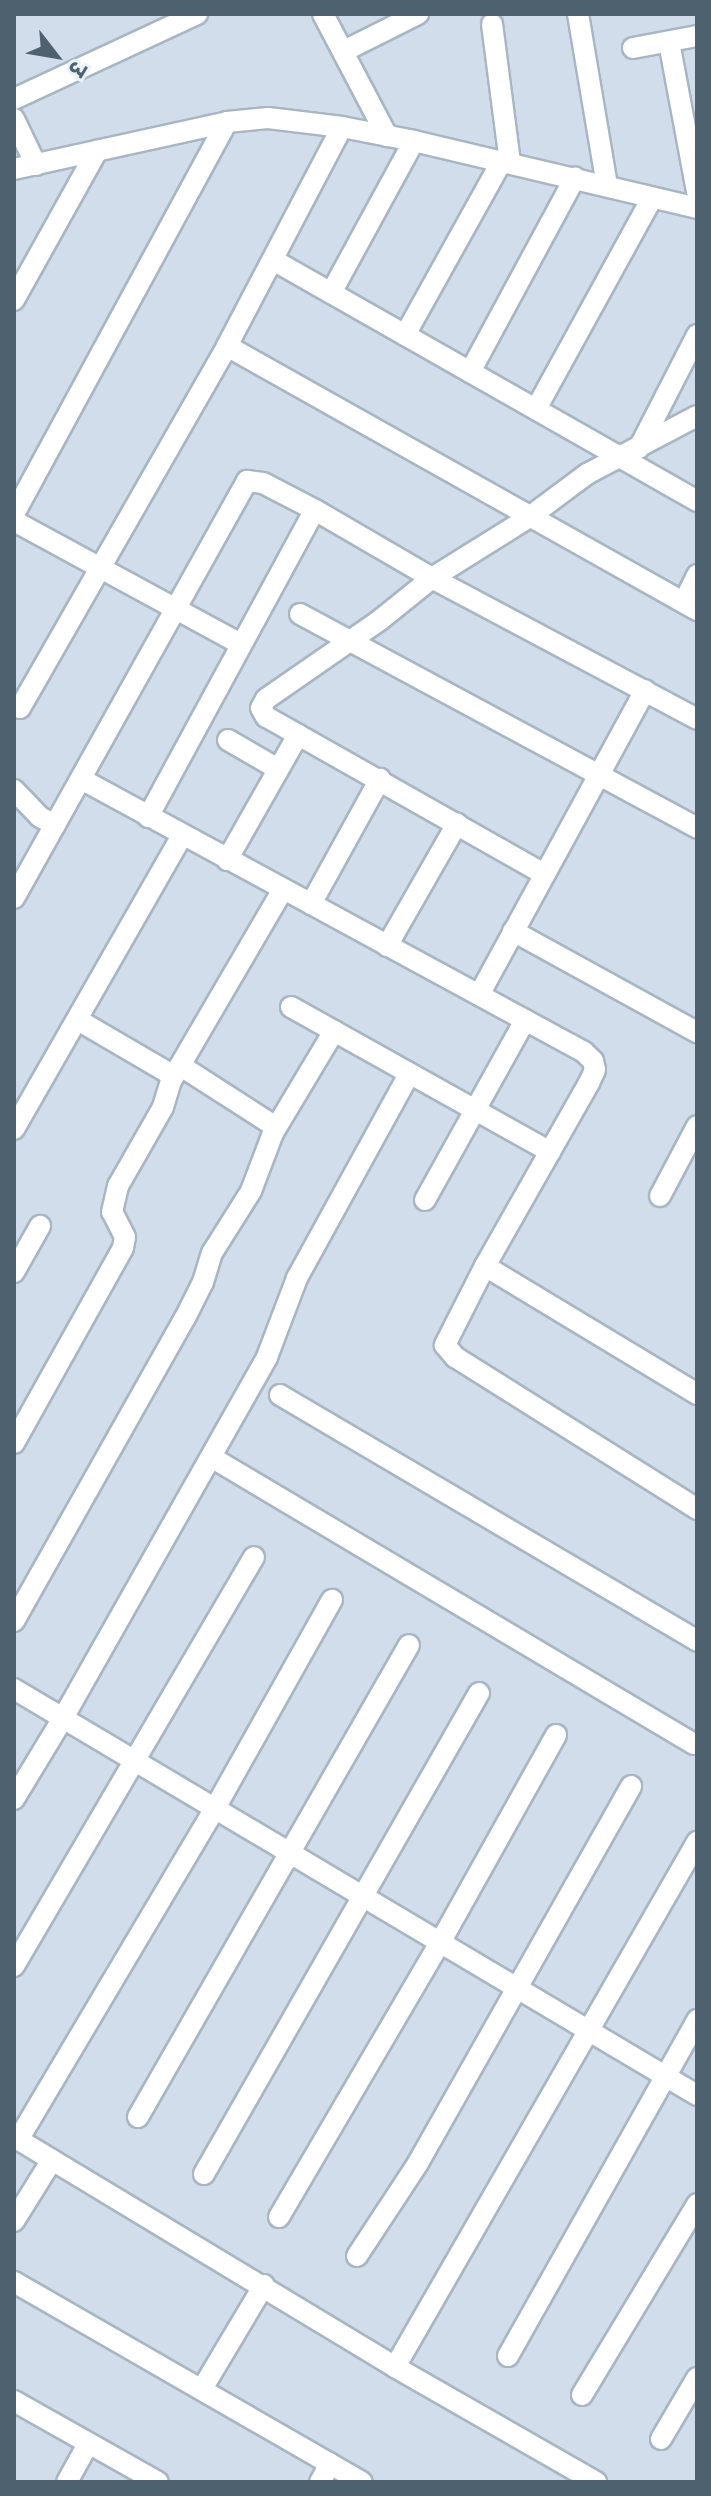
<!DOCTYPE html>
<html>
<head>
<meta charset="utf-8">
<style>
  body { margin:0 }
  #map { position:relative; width:711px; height:2496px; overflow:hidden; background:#e5ecf9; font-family:Poppins,"Noto Sans Devanagari",sans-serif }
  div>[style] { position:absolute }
  .residential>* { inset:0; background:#d2ddec }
  .roads { filter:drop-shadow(2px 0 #a8b6c3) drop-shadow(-2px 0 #a8b6c3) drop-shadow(0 2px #a8b6c3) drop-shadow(0 -2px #a8b6c3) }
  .minor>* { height:20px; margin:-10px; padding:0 10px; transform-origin:10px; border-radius:10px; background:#fff }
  span { translate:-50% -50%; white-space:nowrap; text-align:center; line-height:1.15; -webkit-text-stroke:6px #ebf1fc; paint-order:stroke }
  .frame { position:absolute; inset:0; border:16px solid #4e616e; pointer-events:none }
  .north { position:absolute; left:16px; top:16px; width:80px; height:80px; -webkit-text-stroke:6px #ebf1fc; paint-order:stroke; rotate:121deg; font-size:22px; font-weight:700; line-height:32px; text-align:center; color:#4e616e }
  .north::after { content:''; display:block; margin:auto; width:28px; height:36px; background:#4e616e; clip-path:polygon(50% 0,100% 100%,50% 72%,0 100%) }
</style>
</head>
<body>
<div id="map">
  <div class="residential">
    <i style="clip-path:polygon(14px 14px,697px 14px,697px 2482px,14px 2482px)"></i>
  </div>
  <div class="roads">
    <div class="minor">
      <i style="left:323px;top:14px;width:138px;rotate:62.3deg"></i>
      <i style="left:578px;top:14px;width:174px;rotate:80.4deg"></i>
      <i style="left:492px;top:24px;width:140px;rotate:82.6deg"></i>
      <i style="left:669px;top:42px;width:152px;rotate:79.4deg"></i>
      <i style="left:633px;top:48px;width:65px;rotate:-10.6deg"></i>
      <i style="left:344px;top:51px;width:83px;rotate:-26.6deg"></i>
      <i style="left:14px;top:99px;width:202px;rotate:-24.9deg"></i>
      <i style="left:14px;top:119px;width:51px;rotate:64.4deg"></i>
      <i style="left:14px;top:169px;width:218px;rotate:-12.4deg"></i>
      <i style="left:227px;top:122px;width:41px;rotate:-5.6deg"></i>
      <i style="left:268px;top:118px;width:75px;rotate:6.9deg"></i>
      <i style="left:342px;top:127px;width:73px;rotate:11deg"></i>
      <i style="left:414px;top:141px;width:291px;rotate:13.3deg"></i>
      <i style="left:273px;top:260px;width:488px;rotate:29.6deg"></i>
      <i style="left:331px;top:293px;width:173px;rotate:-61.4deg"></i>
      <i style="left:14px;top:300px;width:171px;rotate:-60.9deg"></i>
      <i style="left:405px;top:335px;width:199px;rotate:-60.9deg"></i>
      <i style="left:227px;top:346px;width:539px;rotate:29.32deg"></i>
      <i style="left:470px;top:372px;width:221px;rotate:-61.6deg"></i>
      <i style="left:536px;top:409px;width:241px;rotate:-61.2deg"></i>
      <i style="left:639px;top:448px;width:127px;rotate:-62.8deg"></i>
      <i style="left:14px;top:514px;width:446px;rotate:-61.5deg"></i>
      <i style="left:14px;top:521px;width:258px;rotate:28.5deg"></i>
      <i style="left:684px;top:602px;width:30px;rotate:-64deg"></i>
      <i style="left:300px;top:614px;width:451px;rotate:28.3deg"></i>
      <i style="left:20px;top:708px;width:417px;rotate:-60.2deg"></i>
      <i style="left:227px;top:346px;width:247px;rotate:-62.3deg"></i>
      <i style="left:228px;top:740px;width:58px;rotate:30.1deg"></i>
      <i style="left:81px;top:779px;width:572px;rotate:28.49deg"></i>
      <i style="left:584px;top:1052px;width:13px;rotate:45deg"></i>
      <i style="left:593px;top:1061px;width:9px;rotate:77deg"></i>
      <i style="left:595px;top:1070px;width:14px;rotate:115deg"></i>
      <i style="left:589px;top:1083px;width:210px;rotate:119.6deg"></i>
      <i style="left:485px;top:1266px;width:89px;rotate:116.9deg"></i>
      <i style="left:445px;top:1345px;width:16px;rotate:50deg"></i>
      <i style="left:455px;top:1357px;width:286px;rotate:32.1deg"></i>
      <i style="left:14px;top:790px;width:37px;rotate:46deg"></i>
      <i style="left:40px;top:817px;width:17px;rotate:28deg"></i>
      <i style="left:148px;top:817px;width:349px;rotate:-61.5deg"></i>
      <i style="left:227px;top:860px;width:144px;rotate:-60.4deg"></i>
      <i style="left:544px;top:874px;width:319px;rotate:-150.5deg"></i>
      <i style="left:266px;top:717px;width:10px;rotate:-119deg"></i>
      <i style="left:261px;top:708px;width:10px;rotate:-61deg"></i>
      <i style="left:266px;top:699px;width:139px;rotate:-34.7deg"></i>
      <i style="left:380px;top:620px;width:67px;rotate:-38.9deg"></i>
      <i style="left:432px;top:578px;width:113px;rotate:-32deg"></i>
      <i style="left:528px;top:518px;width:74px;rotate:-36.7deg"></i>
      <i style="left:587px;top:474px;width:124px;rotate:-27.8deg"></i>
      <i style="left:14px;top:898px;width:478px;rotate:-60.8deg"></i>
      <i style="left:247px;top:481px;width:16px;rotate:7deg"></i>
      <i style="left:263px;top:483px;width:59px;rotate:27.4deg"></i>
      <i style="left:315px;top:510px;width:135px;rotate:30.2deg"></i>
      <i style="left:432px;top:578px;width:300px;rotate:28deg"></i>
      <i style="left:311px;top:904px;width:143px;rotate:-61.1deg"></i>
      <i style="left:513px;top:931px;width:210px;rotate:28.8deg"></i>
      <i style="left:387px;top:946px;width:141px;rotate:-60.2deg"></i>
      <i style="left:479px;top:995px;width:347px;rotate:-61.4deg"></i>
      <i style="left:291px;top:1007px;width:297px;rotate:29.2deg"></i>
      <i style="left:78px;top:1020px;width:111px;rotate:30.3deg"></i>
      <i style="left:181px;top:1066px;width:113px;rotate:32.7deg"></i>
      <i style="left:14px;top:1129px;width:338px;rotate:-60.2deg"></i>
      <i style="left:660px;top:1196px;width:79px;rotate:-62.1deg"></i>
      <i style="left:425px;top:1200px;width:206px;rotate:-60.9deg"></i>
      <i style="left:485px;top:1266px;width:248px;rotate:31.1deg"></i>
      <i style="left:14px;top:1272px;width:53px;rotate:-60.5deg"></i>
      <i style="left:280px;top:1395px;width:484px;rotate:30.5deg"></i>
      <i style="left:14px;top:1443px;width:223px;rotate:-60.8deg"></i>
      <i style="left:123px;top:1248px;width:11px;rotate:-80deg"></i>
      <i style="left:125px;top:1237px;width:28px;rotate:-117deg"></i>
      <i style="left:112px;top:1212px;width:27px;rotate:-77deg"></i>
      <i style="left:118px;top:1186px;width:91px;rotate:-60.3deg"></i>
      <i style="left:163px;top:1107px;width:27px;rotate:-73deg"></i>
      <i style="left:171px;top:1081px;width:222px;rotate:-59.7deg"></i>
      <i style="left:211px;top:1457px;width:562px;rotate:30.72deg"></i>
      <i style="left:14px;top:1621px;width:348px;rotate:-60.6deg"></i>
      <i style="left:185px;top:1318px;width:40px;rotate:-63.4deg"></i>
      <i style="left:203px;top:1282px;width:30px;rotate:-73deg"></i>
      <i style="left:212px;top:1253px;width:73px;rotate:-57.8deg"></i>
      <i style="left:251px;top:1191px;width:62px;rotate:-69.2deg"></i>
      <i style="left:273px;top:1133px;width:119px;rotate:-59.1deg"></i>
      <i style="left:14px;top:1689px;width:795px;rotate:30.73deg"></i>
      <i style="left:14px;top:1799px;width:95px;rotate:-58.8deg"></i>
      <i style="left:63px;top:1718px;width:415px;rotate:-60.5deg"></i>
      <i style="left:267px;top:1357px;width:85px;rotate:-69.2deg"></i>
      <i style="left:297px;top:1278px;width:233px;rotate:-61.2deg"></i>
      <i style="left:14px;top:1966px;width:474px;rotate:-59.6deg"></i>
      <i style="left:138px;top:2117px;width:544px;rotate:-60.14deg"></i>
      <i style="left:14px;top:2137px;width:445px;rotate:31.1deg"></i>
      <i style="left:395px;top:2367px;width:232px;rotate:29.8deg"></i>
      <i style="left:18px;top:2140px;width:384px;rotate:-59.3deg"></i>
      <i style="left:214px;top:1810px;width:241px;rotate:-60.7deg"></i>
      <i style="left:204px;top:2174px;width:554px;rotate:-60.24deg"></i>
      <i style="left:279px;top:2217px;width:320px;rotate:-59.6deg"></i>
      <i style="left:441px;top:1941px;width:236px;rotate:-60.8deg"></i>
      <i style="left:14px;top:2221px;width:72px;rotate:-58.1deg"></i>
      <i style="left:357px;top:2256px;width:111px;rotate:-56.7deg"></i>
      <i style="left:418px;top:2163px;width:433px;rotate:-60.5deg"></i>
      <i style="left:14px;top:2282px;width:401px;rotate:29.9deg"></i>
      <i style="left:508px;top:2356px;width:386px;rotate:-60.6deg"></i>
      <i style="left:395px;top:2367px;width:606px;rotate:-60.09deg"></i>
      <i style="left:202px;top:2389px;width:121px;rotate:-59.2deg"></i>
      <i style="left:582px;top:2395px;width:223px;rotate:-58.9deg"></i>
      <i style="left:14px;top:2401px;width:165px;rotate:29.4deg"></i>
      <i style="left:661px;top:2439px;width:71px;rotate:-59.5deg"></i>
      <i style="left:67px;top:2482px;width:43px;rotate:-61.1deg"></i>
      <i style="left:320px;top:2482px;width:21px;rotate:-61deg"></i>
    </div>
  </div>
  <div class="frame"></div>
  <div class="north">उ</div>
</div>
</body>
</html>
